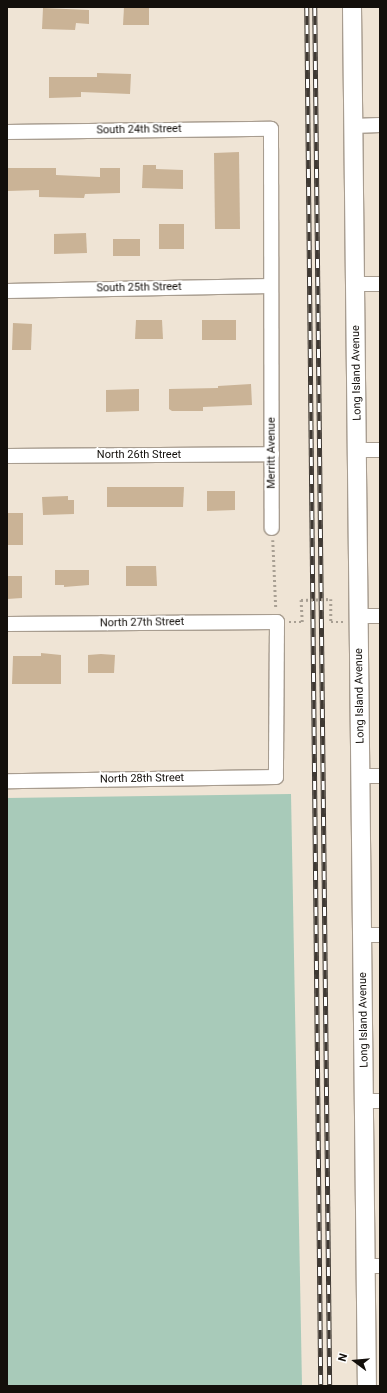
<!DOCTYPE html>
<html>
<head>
<meta charset="utf-8">
<style>
  body { margin:0 }
  #map { position:relative; width:387px; height:1393px; overflow:hidden; background:#efe4d5; font-family:Roboto,sans-serif }
  div>[style] { position:absolute }
  .green>* { inset:0; background:#a8cab9 }
  .building>* { inset:0; background:#cab396 }
  .path>* { height:2.5px; margin-top:-1.25px; transform-origin:0; background:repeating-linear-gradient(90deg,#a89f93 0 2px,transparent 0 5px) }
  .roads { filter:drop-shadow(1px 0 #a89d90) drop-shadow(-1px 0 #a89d90) drop-shadow(0 1px #a89d90) drop-shadow(0 -1px #a89d90) }
  .minor>* { height:14px; margin:-7px; padding:0 7px; transform-origin:7px; border-radius:7px; background:#fff }
  .tertiary>* { height:18px; margin:-9px; padding:0 9px; transform-origin:9px; border-radius:9px; background:#fff }
  .rail>* { height:4.5px; margin-top:-2.25px; transform-origin:0; background:repeating-linear-gradient(90deg,#fff 0 9px,#3f3933 0 18px); box-sizing:border-box; border-block:1px solid #3f3933 }
  .path-bridge>* { height:2.5px; margin-top:-1.25px; transform-origin:0; background:repeating-linear-gradient(90deg,#a89f93 0 2px,transparent 0 5px) }
  span { translate:-50% -50%; white-space:nowrap; text-align:center; line-height:1.15; -webkit-text-stroke:4px #fff; paint-order:stroke }
  .street-label { font-size:11px; color:#130f0b }
  .frame { position:absolute; inset:0; border:8px solid #130f0b; pointer-events:none }
  .north { position:absolute; left:335px; top:1341px; width:40px; height:40px; -webkit-text-stroke:3px #fff; paint-order:stroke; rotate:286deg; font-size:11px; font-weight:700; line-height:16px; text-align:center; color:#130f0b }
  .north::after { content:''; display:block; margin:auto; width:14px; height:18px; background:#130f0b; clip-path:polygon(50% 0,100% 100%,50% 72%,0 100%) }
</style>
</head>
<body>
<div id="map">
  <div class="green">
    <i style="clip-path:polygon(291px 794px,302px 1386px,7px 1386px,7px 798px)"></i>
  </div>
  <div class="building">
    <i style="clip-path:polygon(124px 7px,149px 7px,149px 25px,123px 25px)"></i>
    <i style="clip-path:polygon(43px 8px,89px 10px,89px 24px,76px 23px,75px 30px,42px 29px)"></i>
    <i style="clip-path:polygon(97px 73px,131px 74px,130px 94px,81px 92px,81px 97px,49px 98px,49px 77px,97px 77px)"></i>
    <i style="clip-path:polygon(239px 152px,240px 229px,215px 229px,214px 153px)"></i>
    <i style="clip-path:polygon(143px 165px,156px 165px,156px 169px,183px 170px,183px 189px,142px 188px)"></i>
    <i style="clip-path:polygon(8px 168px,56px 168px,56px 175px,100px 177px,100px 168px,120px 168px,120px 193px,85px 194px,84px 198px,39px 197px,39px 190px,8px 191px)"></i>
    <i style="clip-path:polygon(159px 224px,184px 224px,184px 249px,159px 249px)"></i>
    <i style="clip-path:polygon(86px 233px,87px 253px,54px 254px,54px 234px)"></i>
    <i style="clip-path:polygon(113px 239px,140px 239px,140px 256px,113px 256px)"></i>
    <i style="clip-path:polygon(136px 320px,162px 320px,163px 339px,135px 339px)"></i>
    <i style="clip-path:polygon(202px 320px,236px 320px,236px 340px,202px 340px)"></i>
    <i style="clip-path:polygon(13px 323px,32px 324px,31px 350px,12px 350px)"></i>
    <i style="clip-path:polygon(251px 384px,252px 405px,203px 407px,203px 411px,172px 411px,169px 409px,169px 389px,218px 388px,218px 386px)"></i>
    <i style="clip-path:polygon(139px 389px,139px 411px,106px 412px,106px 390px)"></i>
    <i style="clip-path:polygon(107px 487px,184px 487px,183px 507px,107px 507px)"></i>
    <i style="clip-path:polygon(207px 491px,235px 491px,235px 510px,207px 511px)"></i>
    <i style="clip-path:polygon(68px 496px,68px 500px,74px 500px,74px 514px,43px 515px,42px 497px)"></i>
    <i style="clip-path:polygon(7px 513px,23px 513px,23px 545px,7px 545px)"></i>
    <i style="clip-path:polygon(126px 566px,156px 566px,157px 586px,126px 586px)"></i>
    <i style="clip-path:polygon(55px 570px,89px 570px,89px 585px,64px 587px,64px 585px,55px 585px)"></i>
    <i style="clip-path:polygon(7px 576px,22px 576px,22px 598px,7px 599px)"></i>
    <i style="clip-path:polygon(41px 653px,61px 655px,61px 684px,12px 684px,13px 656px,41px 656px)"></i>
    <i style="clip-path:polygon(101px 654px,115px 655px,114px 673px,88px 673px,88px 655px)"></i>
  </div>
  <div class="path">
    <i style="left:273px;top:540px;width:69px;rotate:87.5deg"></i>
    <i style="left:331px;top:599px;width:23px;rotate:90deg"></i>
    <i style="left:331px;top:622px;width:13px"></i>
    <i style="left:289px;top:622px;width:13px"></i>
    <i style="left:302px;top:622px;width:22px;rotate:-93deg"></i>
  </div>
  <div class="roads">
    <div class="minor">
      <i style="left:353px;top:126px;width:27px;rotate:-2deg"></i>
      <i style="left:7px;top:132px;width:264px;rotate:-0.7deg"></i>
      <i style="left:271px;top:129px;width:399px;rotate:89.9deg"></i>
      <i style="left:356px;top:284px;width:24px"></i>
      <i style="left:7px;top:291px;width:264px;rotate:-1.1deg"></i>
      <i style="left:358px;top:450px;width:22px"></i>
      <i style="left:7px;top:456px;width:265px;rotate:-0.4deg"></i>
      <i style="left:359px;top:616px;width:21px"></i>
      <i style="left:7px;top:624px;width:270px;rotate:-0.4deg"></i>
      <i style="left:277px;top:622px;width:155px;rotate:90.4deg"></i>
      <i style="left:276px;top:777px;width:269px;rotate:179.1deg"></i>
      <i style="left:361px;top:776px;width:19px"></i>
      <i style="left:363px;top:935px;width:17px"></i>
      <i style="left:365px;top:1101px;width:15px"></i>
      <i style="left:366px;top:1266px;width:14px"></i>
    </div>
    <div class="tertiary">
      <i style="left:352px;top:7px;width:1379px;rotate:89.38deg"></i>
    </div>
  </div>
  <div class="rail">
    <i style="left:307px;top:7px;width:1379px;rotate:89.42deg"></i>
    <i style="left:315px;top:7px;width:1379px;rotate:89.38deg"></i>
  </div>
  <div class="path-bridge">
    <i style="left:301px;top:600px;width:30px;rotate:-2deg"></i>
  </div>
  <div class="street-label">
    <span style="left:139px;top:130px;rotate:-1deg">South 24th Street</span>
    <span style="left:139px;top:288px;rotate:-1deg">South 25th Street</span>
    <span style="left:357px;top:373px;rotate:-91deg">Long Island Avenue</span>
    <span style="left:272px;top:453px;rotate:-90deg">Merritt Avenue</span>
    <span style="left:139px;top:455px">North 26th Street</span>
    <span style="left:142px;top:623px;rotate:-1deg">North 27th Street</span>
    <span style="left:360px;top:696px;rotate:-91deg">Long Island Avenue</span>
    <span style="left:142px;top:779px;rotate:-1deg">North 28th Street</span>
    <span style="left:364px;top:1020px;rotate:-91deg">Long Island Avenue</span>
  </div>
  <div class="frame"></div>
  <div class="north">N</div>
</div>
</body>
</html>
